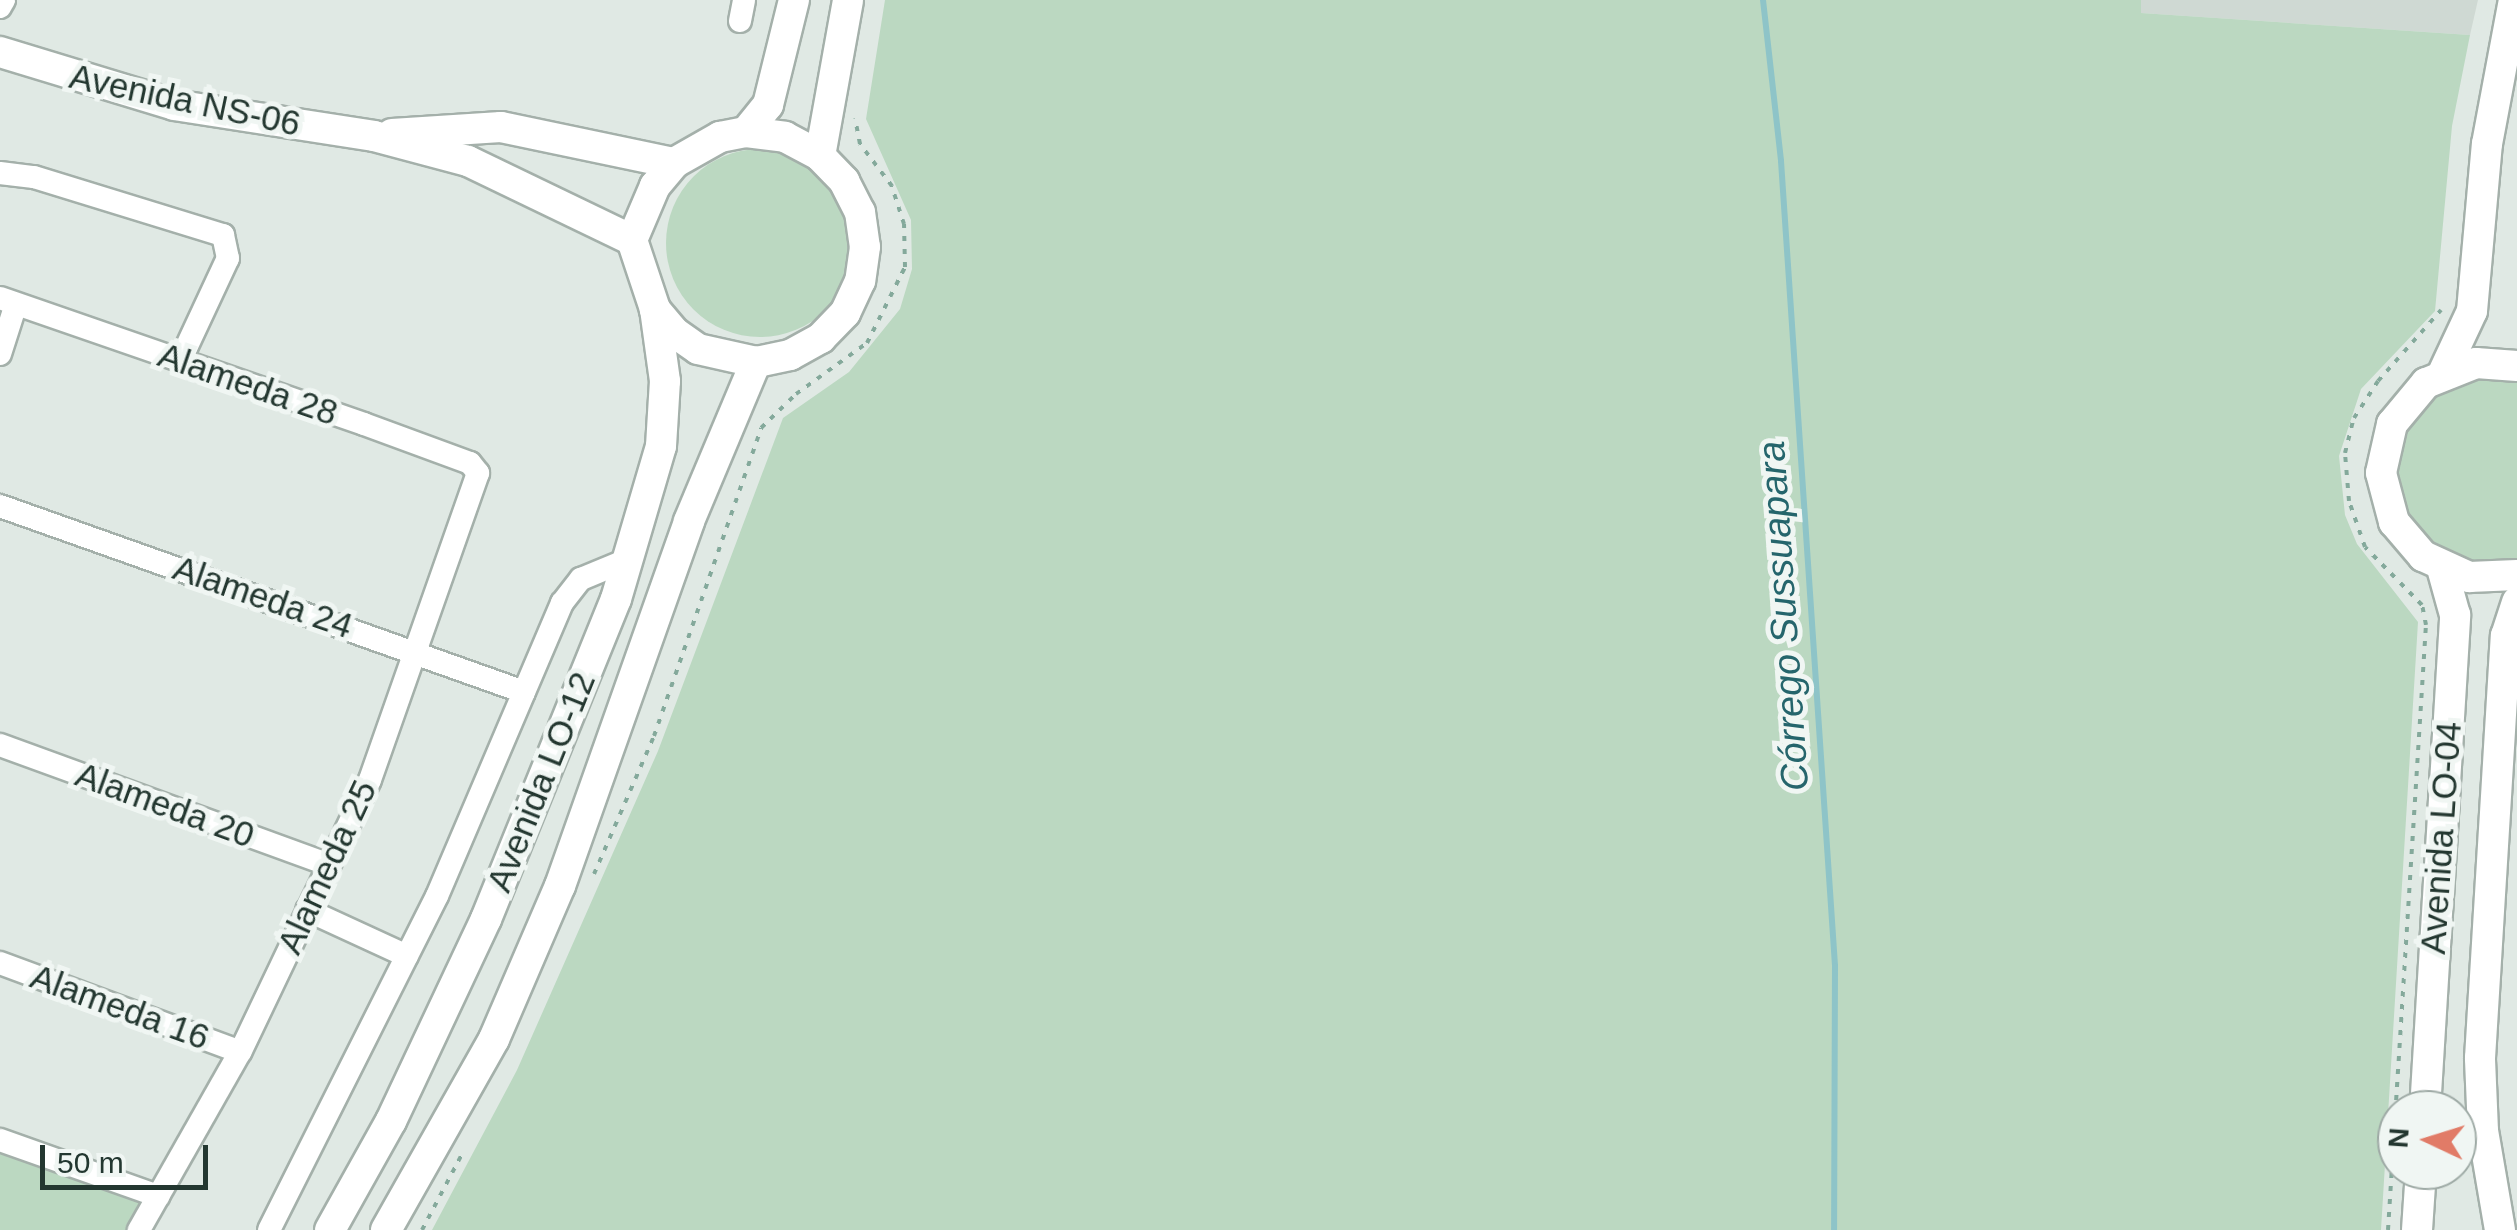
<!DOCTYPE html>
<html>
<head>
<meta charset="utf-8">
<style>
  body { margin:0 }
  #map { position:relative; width:2517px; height:1230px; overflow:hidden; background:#e0e9e4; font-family:Arial,sans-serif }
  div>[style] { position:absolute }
  .built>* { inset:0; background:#cfd9d3 }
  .green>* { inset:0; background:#bbd8c1 }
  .round { border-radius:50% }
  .stream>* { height:6px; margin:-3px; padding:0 3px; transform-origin:3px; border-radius:3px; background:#8ec4c8 }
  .path>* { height:4px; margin-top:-2px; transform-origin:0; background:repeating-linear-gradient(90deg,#84a99b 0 5px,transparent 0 13px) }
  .roads { filter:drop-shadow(2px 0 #a4b0aa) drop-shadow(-2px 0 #a4b0aa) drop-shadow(0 2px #a4b0aa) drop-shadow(0 -2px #a4b0aa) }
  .street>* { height:22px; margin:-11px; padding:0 11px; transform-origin:11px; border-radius:11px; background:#fff }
  .secondary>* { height:30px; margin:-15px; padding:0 15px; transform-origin:15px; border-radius:15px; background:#fff }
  span { translate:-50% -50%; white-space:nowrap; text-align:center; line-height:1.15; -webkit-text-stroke:10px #f0f6f3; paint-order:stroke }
  .street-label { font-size:35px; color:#233730 }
  .water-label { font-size:38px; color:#25656c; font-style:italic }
  .north { position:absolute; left:2377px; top:1090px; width:100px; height:100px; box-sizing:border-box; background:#f0f6f3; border:2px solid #9eaaa5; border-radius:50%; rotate:274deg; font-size:28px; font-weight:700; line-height:40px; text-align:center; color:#233730 }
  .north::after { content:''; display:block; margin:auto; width:35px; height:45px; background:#e17b67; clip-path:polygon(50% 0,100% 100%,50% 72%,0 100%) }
  .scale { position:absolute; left:40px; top:1145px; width:168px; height:45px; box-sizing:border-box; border:5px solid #233730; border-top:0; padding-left:12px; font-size:30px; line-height:35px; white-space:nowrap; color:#233730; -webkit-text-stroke:8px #f0f6f3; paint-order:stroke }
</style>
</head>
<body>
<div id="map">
  <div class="built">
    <i style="clip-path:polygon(2141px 0,2478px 0,2470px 35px,2141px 13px)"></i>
  </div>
  <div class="green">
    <i style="clip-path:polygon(885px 0,2141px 0,2141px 13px,2470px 35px,2452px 126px,2435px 311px,2361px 389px,2339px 456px,2345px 515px,2357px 544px,2418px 622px,2381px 1230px,432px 1230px,517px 1070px,658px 751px,783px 418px,849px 372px,900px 309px,912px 269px,911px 220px,866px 119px)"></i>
    <i class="round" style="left:666px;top:149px;width:188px;height:188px"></i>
    <i style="clip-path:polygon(2472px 377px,2517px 380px,2517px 560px,2469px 562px,2431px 544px,2403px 507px,2395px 469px,2404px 431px,2431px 396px)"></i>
    <i style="clip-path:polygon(0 1140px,158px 1196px,135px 1230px,0 1230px)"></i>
  </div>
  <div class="stream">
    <i style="left:1763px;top:0;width:162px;rotate:83.6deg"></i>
    <i style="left:1781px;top:161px;width:807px;rotate:86.16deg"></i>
    <i style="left:1835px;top:966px;width:264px;rotate:90.2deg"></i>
  </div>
  <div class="path">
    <i style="left:594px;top:874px;width:150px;rotate:-66.5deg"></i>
    <i style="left:654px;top:736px;width:326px;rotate:-70.8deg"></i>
    <i style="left:761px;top:428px;width:49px;rotate:-44.2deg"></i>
    <i style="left:796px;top:394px;width:87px;rotate:-35.7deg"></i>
    <i style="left:867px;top:343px;width:85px;rotate:-63.4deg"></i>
    <i style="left:905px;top:267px;width:43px;rotate:-91.3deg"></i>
    <i style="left:904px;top:224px;width:40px;rotate:-108deg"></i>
    <i style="left:892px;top:186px;width:53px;rotate:-127.3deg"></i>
    <i style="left:860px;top:144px;width:26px;rotate:-101deg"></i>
    <i style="left:422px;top:1230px;width:86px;rotate:-62.2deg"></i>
    <i style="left:2388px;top:1230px;width:606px;rotate:-86.41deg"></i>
    <i style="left:2426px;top:625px;width:20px;rotate:-101deg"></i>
    <i style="left:2422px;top:605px;width:81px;rotate:-134.5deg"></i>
    <i style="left:2365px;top:547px;width:49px;rotate:-109.2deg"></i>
    <i style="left:2349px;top:501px;width:48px;rotate:-94.8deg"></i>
    <i style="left:2345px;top:453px;width:36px;rotate:-76deg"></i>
    <i style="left:2354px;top:418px;width:44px;rotate:-57deg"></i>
    <i style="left:2378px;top:381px;width:95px;rotate:-48.4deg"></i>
  </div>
  <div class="roads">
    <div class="street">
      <i style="left:0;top:7px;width:8px;rotate:-60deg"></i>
      <i style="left:740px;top:21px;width:21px;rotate:-79deg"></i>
      <i style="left:0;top:173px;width:34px;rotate:7deg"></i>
      <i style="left:34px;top:177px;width:198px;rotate:17.1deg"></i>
      <i style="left:223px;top:235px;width:24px;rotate:78deg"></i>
      <i style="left:228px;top:258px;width:114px;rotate:115deg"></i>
      <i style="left:0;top:298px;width:385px;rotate:19.1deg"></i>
      <i style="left:364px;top:424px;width:113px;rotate:20.2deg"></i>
      <i style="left:470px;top:463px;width:13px;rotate:51deg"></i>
      <i style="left:478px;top:473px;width:325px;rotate:109.4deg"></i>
      <i style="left:370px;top:780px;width:301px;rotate:115.5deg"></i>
      <i style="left:240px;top:1052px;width:205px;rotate:119.6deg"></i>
      <i style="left:0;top:354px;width:52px;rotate:-72.3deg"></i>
      <i style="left:0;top:506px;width:556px;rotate:19.54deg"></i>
      <i style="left:0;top:745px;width:350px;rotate:20deg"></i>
      <i style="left:307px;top:910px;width:110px;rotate:24.7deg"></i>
      <i style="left:0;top:963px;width:256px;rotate:20.3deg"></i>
      <i style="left:0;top:1140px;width:168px;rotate:19.5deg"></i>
      <i style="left:269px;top:1230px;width:374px;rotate:-63.3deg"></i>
      <i style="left:437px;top:896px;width:319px;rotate:-66.9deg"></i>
      <i style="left:562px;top:603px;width:31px;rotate:-52deg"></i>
      <i style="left:581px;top:579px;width:52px;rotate:-22.6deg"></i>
    </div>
    <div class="secondary">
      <i style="left:0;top:52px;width:182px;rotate:16.9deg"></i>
      <i style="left:174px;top:105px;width:202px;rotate:8.8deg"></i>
      <i style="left:374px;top:136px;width:97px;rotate:14.9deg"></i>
      <i style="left:468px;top:161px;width:182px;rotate:25.7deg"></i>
      <i style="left:746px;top:132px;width:39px;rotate:7deg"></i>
      <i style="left:785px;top:137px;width:40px;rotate:28deg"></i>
      <i style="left:820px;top:156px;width:35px;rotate:46deg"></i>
      <i style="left:844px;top:181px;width:35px;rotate:63deg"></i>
      <i style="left:860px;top:212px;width:35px;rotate:82deg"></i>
      <i style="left:865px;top:247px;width:34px;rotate:98deg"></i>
      <i style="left:860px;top:281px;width:35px;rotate:115deg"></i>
      <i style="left:845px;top:313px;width:35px;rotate:134deg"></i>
      <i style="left:821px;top:338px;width:35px;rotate:151deg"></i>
      <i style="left:790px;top:355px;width:35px;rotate:168deg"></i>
      <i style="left:756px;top:362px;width:59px;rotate:-167.4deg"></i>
      <i style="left:698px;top:349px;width:29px;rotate:-145deg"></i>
      <i style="left:674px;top:332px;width:30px;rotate:-130deg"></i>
      <i style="left:655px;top:309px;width:73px;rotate:-108.4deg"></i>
      <i style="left:632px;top:240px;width:59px;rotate:-66.9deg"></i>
      <i style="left:655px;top:186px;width:30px;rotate:-50deg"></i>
      <i style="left:674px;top:163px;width:53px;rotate:-29.5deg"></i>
      <i style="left:720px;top:137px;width:26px;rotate:-11deg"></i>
      <i style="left:746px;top:132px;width:35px;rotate:-51deg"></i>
      <i style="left:768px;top:105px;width:108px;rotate:-76.1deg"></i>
      <i style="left:392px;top:134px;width:109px;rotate:-3.7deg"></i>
      <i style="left:501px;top:127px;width:177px;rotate:11.8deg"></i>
      <i style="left:820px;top:156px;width:158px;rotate:-79.8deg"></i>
      <i style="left:2517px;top:366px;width:41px;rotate:-175.8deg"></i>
      <i style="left:2476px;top:363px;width:54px;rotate:158.2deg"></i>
      <i style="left:2426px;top:383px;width:53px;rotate:129.7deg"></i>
      <i style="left:2392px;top:424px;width:50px;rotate:102.7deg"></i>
      <i style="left:2381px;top:473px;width:51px;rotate:75.1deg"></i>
      <i style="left:2394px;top:522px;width:45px;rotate:49.5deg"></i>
      <i style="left:2423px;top:556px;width:51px;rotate:24.5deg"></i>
      <i style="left:2469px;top:577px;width:48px;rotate:-2.4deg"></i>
      <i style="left:2443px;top:373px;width:68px;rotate:-64.9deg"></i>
      <i style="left:2472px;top:311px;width:168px;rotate:-84.9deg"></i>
      <i style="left:2487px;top:144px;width:147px;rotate:-79.4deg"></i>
      <i style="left:2425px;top:1110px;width:496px;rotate:-86.5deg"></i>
      <i style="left:2455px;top:615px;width:49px;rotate:-105.5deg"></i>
      <i style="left:330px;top:1230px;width:125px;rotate:-60.8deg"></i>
      <i style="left:391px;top:1121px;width:223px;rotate:-64.8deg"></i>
      <i style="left:486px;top:919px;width:345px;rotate:-67.9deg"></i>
      <i style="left:616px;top:599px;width:159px;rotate:-73.6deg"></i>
      <i style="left:661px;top:446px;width:65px;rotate:-86.5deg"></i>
      <i style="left:665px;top:381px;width:73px;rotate:-97.9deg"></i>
      <i style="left:386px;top:1230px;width:219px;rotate:-60.5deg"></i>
      <i style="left:494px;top:1039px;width:167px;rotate:-66.7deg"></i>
      <i style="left:560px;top:886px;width:387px;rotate:-70.5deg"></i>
      <i style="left:689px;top:521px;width:173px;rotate:-67.2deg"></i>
      <i style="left:2417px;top:1230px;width:60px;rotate:-86.2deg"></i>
      <i style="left:2500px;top:1230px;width:100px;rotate:-99.7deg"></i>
      <i style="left:2483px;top:1131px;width:73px;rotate:-92.4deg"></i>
      <i style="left:2480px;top:1058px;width:423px;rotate:-86.5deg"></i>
      <i style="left:2506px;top:636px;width:36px;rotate:-72deg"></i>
    </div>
  </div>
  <div class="street-label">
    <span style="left:185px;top:100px;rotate:12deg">Avenida NS-06</span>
    <span style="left:248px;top:384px;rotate:19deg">Alameda 28</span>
    <span style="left:263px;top:597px;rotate:19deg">Alameda 24</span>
    <span style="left:541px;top:782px;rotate:-68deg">Avenida LO-12</span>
    <span style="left:165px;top:805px;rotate:20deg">Alameda 20</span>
    <span style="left:2441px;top:838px;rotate:-86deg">Avenida LO-04</span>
    <span style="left:327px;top:867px;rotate:-65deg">Alameda 25</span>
    <span style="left:120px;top:1007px;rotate:20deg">Alameda 16</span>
  </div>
  <div class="water-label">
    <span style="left:1784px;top:616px;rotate:-94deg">Córrego Sussuapara</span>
  </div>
  <div class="north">N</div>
  <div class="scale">50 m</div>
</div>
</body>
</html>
